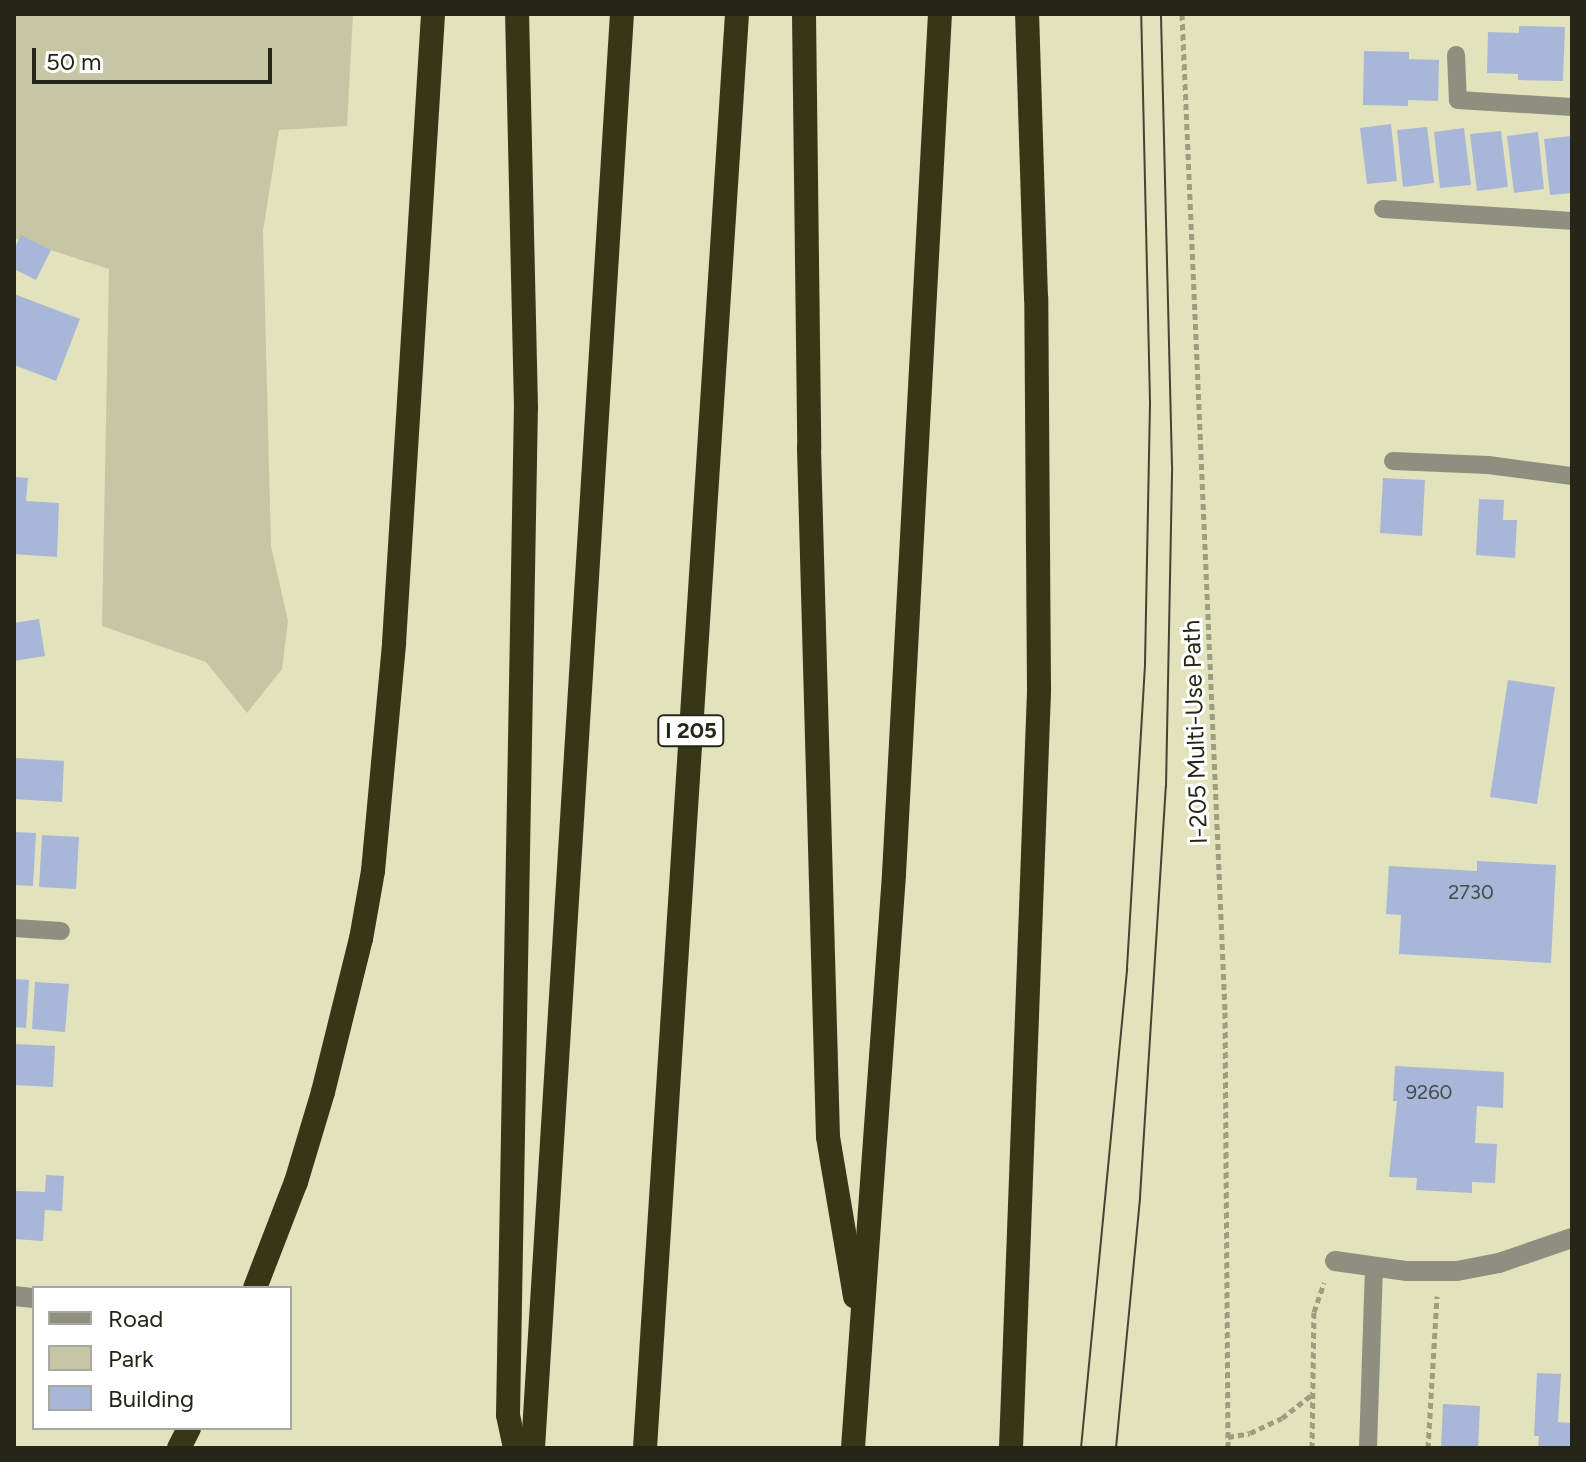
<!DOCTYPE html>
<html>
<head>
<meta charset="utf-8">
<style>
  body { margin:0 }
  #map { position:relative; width:1586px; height:1462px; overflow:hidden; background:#e2e2bd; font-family:Figtree,sans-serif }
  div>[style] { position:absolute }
  .green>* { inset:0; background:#c6c6a4 }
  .building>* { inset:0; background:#a8b7d7 }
  .path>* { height:5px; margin-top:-2.5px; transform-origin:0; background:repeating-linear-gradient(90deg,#9d9d80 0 6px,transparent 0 10px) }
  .lane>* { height:18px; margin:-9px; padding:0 9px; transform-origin:9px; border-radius:9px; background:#8e8f7f }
  .street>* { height:20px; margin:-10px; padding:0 10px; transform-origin:10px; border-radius:10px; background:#8e8f7f }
  .highway>* { height:24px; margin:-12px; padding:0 12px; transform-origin:12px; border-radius:12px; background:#373616 }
  .tram>* { height:2px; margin:-1px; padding:0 1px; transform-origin:1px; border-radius:1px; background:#444432 }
  span { translate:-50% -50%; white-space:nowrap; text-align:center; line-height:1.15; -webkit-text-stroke:6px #fff; paint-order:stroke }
  .number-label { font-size:20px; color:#464a48 }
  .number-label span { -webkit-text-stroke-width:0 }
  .shield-label span { padding:2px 6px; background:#fff; border:2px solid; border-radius:6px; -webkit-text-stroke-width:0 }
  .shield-label { font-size:22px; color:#262618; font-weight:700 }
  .street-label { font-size:24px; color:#262618 }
  .frame { position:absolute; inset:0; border:16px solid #262618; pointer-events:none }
  .legend { position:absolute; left:32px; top:1286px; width:260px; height:144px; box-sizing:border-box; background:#fff; border:2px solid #a8a8a3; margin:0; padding:10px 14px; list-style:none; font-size:24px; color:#262618 }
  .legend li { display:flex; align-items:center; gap:16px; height:40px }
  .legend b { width:40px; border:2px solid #a8a8a3 }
  .scale { position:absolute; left:32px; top:48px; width:240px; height:36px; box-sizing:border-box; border:4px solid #262618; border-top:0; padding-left:10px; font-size:24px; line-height:28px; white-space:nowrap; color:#262618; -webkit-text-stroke:6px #fff; paint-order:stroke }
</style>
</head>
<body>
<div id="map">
  <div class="green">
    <i style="clip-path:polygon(14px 14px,353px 14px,347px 126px,279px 130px,263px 231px,271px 546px,288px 621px,282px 669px,247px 713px,206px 662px,102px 626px,109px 269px,14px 238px)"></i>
  </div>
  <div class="building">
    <i style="clip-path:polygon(1519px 26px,1565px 27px,1563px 81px,1518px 80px,1518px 74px,1487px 73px,1488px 32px,1519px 33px)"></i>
    <i style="clip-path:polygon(1364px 51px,1409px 52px,1409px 59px,1439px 60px,1438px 101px,1408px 100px,1408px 106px,1363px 105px)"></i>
    <i style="clip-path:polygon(1391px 124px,1397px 181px,1367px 184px,1360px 128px)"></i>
    <i style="clip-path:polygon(1427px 127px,1434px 183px,1403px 187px,1397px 130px)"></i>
    <i style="clip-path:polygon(1464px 128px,1471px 185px,1440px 188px,1434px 132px)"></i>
    <i style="clip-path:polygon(1501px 131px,1508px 187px,1477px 191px,1470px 134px)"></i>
    <i style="clip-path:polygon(1538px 132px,1544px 189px,1514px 193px,1507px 136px)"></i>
    <i style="clip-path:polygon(1572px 136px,1572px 193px,1550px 195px,1544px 139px)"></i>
    <i style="clip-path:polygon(21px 235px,51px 250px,36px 280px,14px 269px,14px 250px)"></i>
    <i style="clip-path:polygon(14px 294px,80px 319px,56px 381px,14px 365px)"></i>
    <i style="clip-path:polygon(14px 477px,28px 478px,26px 501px,59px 503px,57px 557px,14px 554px)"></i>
    <i style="clip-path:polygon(1383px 478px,1425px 480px,1422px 536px,1380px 533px)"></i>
    <i style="clip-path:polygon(1479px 499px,1504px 500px,1503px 520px,1517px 520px,1515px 558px,1476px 555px)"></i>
    <i style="clip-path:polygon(39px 619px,45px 656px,14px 661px,14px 623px)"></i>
    <i style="clip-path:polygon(1508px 680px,1555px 687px,1537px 804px,1490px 797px)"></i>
    <i style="clip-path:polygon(16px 758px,64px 761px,62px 802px,14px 799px)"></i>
    <i style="clip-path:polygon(14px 832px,36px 833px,33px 886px,14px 885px)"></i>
    <i style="clip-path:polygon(42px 835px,79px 837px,76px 889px,39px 887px)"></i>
    <i style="clip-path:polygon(1477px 861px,1556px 865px,1551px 963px,1399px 954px,1401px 915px,1386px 914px,1389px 866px,1477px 871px)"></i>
    <i style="clip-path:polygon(14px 979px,29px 980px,26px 1028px,14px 1027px)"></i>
    <i style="clip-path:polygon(35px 982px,69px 984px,65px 1032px,32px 1029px)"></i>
    <i style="clip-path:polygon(15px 1044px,55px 1046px,53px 1087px,14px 1085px)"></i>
    <i style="clip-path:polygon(1395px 1066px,1504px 1072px,1503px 1108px,1477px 1106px,1475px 1143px,1497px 1144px,1495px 1183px,1472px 1182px,1472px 1193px,1416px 1190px,1417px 1178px,1389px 1177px,1397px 1101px,1393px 1101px)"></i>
    <i style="clip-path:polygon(46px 1175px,64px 1176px,62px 1211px,45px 1210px,43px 1241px,14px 1239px,14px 1191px,45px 1192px)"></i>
    <i style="clip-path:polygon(1537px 1373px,1561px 1374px,1558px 1422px,1572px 1423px,1572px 1448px,1538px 1448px,1539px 1436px,1534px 1436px)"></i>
    <i style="clip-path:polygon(1443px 1404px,1480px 1406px,1478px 1448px,1441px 1448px)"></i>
  </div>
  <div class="path">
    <i style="left:1182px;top:14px;width:999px;rotate:87.53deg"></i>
    <i style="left:1225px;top:1012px;width:436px;rotate:89.6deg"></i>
    <i style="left:1228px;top:1437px;width:22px;rotate:-10deg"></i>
    <i style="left:1250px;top:1433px;width:35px;rotate:-25deg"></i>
    <i style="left:1282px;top:1418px;width:39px;rotate:-38deg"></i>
    <i style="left:1312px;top:1448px;width:136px;rotate:-89.2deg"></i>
    <i style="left:1314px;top:1312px;width:31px;rotate:-71deg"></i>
    <i style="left:1428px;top:1448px;width:152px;rotate:-86.6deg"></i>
  </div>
  <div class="lane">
    <i style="left:1456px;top:55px;width:45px;rotate:87.5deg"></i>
    <i style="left:1458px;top:100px;width:114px;rotate:3.5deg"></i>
    <i style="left:1383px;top:209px;width:189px;rotate:3.6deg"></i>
    <i style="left:1393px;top:461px;width:95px;rotate:2.4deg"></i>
    <i style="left:1488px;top:465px;width:85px;rotate:7.5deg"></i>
    <i style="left:14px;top:928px;width:47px;rotate:3.7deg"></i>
    <i style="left:1368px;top:1448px;width:182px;rotate:-88.1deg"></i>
  </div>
  <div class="street">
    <i style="left:1335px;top:1261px;width:73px;rotate:7.9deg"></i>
    <i style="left:1407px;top:1271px;width:50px"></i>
    <i style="left:1457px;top:1271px;width:43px;rotate:-10.8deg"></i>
    <i style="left:1499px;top:1263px;width:77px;rotate:-18.9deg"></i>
    <i style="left:14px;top:1296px;width:20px;rotate:6deg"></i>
  </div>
  <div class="highway">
    <i style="left:804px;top:14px;width:434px;rotate:89.3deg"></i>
    <i style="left:809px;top:448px;width:689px;rotate:88.42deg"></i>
    <i style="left:828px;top:1137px;width:162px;rotate:80.4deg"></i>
    <i style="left:255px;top:1288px;width:114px;rotate:-68.9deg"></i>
    <i style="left:296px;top:1182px;width:94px;rotate:-73.3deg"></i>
    <i style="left:323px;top:1092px;width:158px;rotate:-76.1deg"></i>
    <i style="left:361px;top:939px;width:69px;rotate:-80deg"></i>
    <i style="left:373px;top:871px;width:229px;rotate:-84.7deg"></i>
    <i style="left:394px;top:643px;width:630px;rotate:-86.45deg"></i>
    <i style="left:179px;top:1448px;width:22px;rotate:-63deg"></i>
    <i style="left:515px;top:1448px;width:34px;rotate:-102deg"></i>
    <i style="left:508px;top:1415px;width:1007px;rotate:-88.98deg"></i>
    <i style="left:526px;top:408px;width:394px;rotate:-91.3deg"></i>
    <i style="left:533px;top:1448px;width:1437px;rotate:-86.45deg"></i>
    <i style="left:645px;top:1448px;width:1437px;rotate:-86.33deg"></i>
    <i style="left:853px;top:1448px;width:575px;rotate:-85.91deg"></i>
    <i style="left:894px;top:874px;width:861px;rotate:-86.94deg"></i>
    <i style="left:1011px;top:1448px;width:759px;rotate:-87.88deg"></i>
    <i style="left:1039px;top:690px;width:392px;rotate:-90.4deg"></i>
    <i style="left:1036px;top:298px;width:284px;rotate:-91.8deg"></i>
  </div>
  <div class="tram">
    <i style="left:1081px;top:1448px;width:482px;rotate:-84.5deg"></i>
    <i style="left:1127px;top:968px;width:305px;rotate:-86.6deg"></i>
    <i style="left:1145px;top:664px;width:262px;rotate:-88.9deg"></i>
    <i style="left:1150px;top:402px;width:388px;rotate:-91.3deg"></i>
    <i style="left:1116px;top:1448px;width:252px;rotate:-84.5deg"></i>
    <i style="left:1140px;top:1197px;width:411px;rotate:-86.4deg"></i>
    <i style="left:1166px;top:787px;width:321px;rotate:-88.9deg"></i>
    <i style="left:1172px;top:466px;width:452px;rotate:-91.4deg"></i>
  </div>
  <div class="number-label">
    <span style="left:1471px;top:892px">2730</span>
    <span style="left:1429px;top:1092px">9260</span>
  </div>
  <div class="shield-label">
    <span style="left:691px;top:731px">I 205</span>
  </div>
  <div class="street-label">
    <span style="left:1195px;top:732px;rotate:-92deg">I-205 Multi-Use Path</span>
  </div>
  <div class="frame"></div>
  <ul class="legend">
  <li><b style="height:10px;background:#8e8f7f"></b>Road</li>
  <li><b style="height:22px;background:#c6c6a4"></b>Park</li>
  <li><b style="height:22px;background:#a8b7d7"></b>Building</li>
  </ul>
  <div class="scale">50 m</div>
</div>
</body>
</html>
